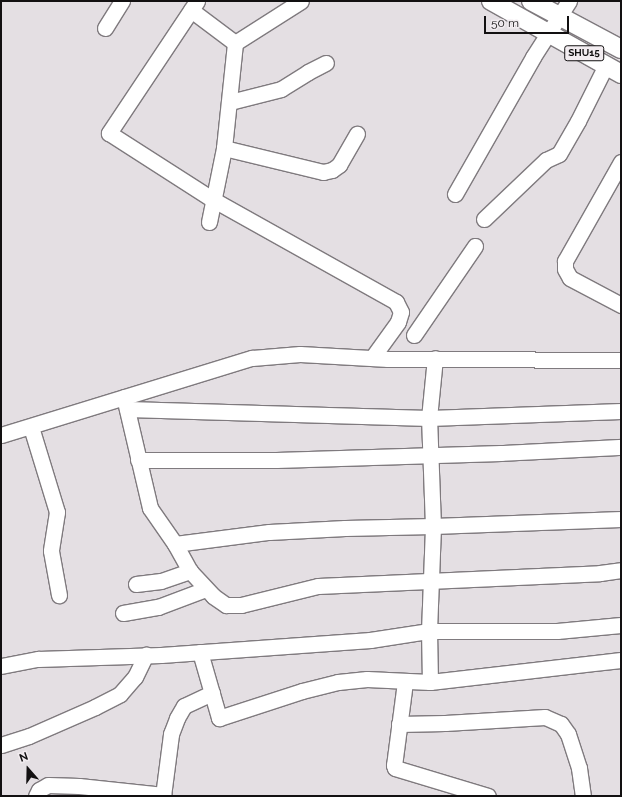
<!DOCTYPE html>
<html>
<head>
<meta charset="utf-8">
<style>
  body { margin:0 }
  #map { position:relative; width:622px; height:797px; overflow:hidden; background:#e4dfe3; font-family:Raleway,sans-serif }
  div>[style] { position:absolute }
  .roads { filter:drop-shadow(1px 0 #7f7a7e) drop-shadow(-1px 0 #7f7a7e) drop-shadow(0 1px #7f7a7e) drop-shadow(0 -1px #7f7a7e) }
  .minor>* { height:15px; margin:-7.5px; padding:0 7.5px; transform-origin:7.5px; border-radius:7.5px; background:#fff }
  .major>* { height:18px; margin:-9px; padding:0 9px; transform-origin:9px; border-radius:9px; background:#fff }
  span { translate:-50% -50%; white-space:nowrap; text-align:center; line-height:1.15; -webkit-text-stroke:3px #f2ecf0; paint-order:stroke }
  .shield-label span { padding:1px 3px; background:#f2ecf0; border:1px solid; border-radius:3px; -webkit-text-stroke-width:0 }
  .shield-label { font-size:10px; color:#121011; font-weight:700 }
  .frame { position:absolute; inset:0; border:2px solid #121011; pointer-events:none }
  .north { position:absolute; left:8px; top:749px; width:40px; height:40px; -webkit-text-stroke:3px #f2ecf0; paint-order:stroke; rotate:340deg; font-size:11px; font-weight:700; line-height:16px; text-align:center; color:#121011 }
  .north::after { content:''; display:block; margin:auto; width:14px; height:18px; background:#121011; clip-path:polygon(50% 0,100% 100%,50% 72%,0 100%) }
  .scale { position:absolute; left:484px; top:16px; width:85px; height:18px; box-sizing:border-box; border:2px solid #121011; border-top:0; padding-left:5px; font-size:12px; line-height:14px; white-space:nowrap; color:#121011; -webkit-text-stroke:3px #f2ecf0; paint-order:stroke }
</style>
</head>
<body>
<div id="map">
  <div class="roads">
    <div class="minor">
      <i style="left:197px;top:1px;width:159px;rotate:123.7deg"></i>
      <i style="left:109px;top:133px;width:122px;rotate:32.7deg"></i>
      <i style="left:212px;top:199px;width:211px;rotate:29.2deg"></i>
      <i style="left:396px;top:302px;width:11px;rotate:63deg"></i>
      <i style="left:401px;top:312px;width:10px;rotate:107deg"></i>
      <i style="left:398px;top:322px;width:44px;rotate:125.8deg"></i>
      <i style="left:191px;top:10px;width:55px;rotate:36.9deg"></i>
      <i style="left:105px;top:28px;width:32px;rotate:-58deg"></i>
      <i style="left:230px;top:102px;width:53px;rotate:-14.3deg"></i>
      <i style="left:281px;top:89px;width:32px;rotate:-32deg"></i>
      <i style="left:308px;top:72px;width:20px;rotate:-27deg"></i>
      <i style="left:224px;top:148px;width:102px;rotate:13.6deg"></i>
      <i style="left:323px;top:172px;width:9px;rotate:-13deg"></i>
      <i style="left:332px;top:170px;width:9px;rotate:-36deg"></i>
      <i style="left:339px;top:165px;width:36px;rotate:-60deg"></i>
      <i style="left:621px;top:162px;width:114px;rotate:119.5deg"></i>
      <i style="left:565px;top:261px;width:8px;rotate:90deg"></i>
      <i style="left:565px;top:269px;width:10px;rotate:61deg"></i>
      <i style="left:570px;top:278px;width:58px;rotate:27.9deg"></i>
      <i style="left:455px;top:194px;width:158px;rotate:-60.3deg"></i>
      <i style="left:533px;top:57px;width:67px;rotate:-57.3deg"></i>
      <i style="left:484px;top:219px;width:86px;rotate:-43.6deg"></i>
      <i style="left:546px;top:160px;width:14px;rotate:-25deg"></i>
      <i style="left:559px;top:154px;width:38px;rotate:-60deg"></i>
      <i style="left:578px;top:121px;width:63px;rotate:-63.4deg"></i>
      <i style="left:209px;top:222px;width:76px;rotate:-78.5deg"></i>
      <i style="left:224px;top:148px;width:106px;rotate:-84deg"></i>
      <i style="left:235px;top:43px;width:78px;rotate:-32.5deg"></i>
      <i style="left:414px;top:335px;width:108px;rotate:-55.6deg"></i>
      <i style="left:124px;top:397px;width:114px;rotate:76.8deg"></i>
      <i style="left:150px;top:508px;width:44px;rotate:55.2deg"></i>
      <i style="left:175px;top:544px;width:31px;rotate:61deg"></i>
      <i style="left:190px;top:571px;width:34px;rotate:47deg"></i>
      <i style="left:213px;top:596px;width:16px;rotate:35deg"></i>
      <i style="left:226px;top:605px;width:15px"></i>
      <i style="left:241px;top:605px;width:79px;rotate:-13.9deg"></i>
      <i style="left:318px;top:586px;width:282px;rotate:-2.6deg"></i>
      <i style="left:600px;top:573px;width:21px;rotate:-8deg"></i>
      <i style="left:127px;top:409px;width:302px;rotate:1.7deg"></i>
      <i style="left:429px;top:418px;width:192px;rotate:-2.1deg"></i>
      <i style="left:31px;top:427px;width:89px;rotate:73deg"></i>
      <i style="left:57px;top:512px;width:39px;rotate:99deg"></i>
      <i style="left:51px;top:551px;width:45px;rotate:79.7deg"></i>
      <i style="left:1px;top:435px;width:263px;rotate:-17.1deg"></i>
      <i style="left:252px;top:358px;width:48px;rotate:-4.8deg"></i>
      <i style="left:300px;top:354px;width:88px;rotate:3.3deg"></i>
      <i style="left:388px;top:359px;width:233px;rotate:0.2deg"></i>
      <i style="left:138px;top:460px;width:138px"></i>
      <i style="left:276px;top:460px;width:225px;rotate:-1.8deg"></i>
      <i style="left:501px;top:453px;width:120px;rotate:-2.9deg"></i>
      <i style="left:175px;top:544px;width:95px;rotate:-7.3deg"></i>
      <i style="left:269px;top:532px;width:76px;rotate:-3deg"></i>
      <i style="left:345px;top:528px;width:88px;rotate:-1.3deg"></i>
      <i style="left:433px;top:526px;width:188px;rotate:-2.1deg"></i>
      <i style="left:136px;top:584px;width:25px;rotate:-7deg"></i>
      <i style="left:161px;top:581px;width:31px;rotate:-19deg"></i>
      <i style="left:123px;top:613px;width:36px;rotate:-10deg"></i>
      <i style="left:158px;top:607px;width:51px;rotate:-20.6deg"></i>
      <i style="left:200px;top:652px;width:69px;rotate:73.9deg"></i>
      <i style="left:219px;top:718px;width:87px;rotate:-18deg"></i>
      <i style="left:302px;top:691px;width:37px;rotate:-14deg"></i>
      <i style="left:338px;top:682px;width:29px;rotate:-6deg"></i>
      <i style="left:367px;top:679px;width:63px;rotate:2.7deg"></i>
      <i style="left:430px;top:682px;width:192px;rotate:-6.6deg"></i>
      <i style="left:1px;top:666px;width:38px;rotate:-11deg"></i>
      <i style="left:38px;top:659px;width:123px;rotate:-1.9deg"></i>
      <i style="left:161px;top:655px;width:210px;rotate:-4.1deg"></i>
      <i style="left:370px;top:640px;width:60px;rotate:-8.7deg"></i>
      <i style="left:429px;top:631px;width:128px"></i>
      <i style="left:557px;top:631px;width:64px;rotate:-5.4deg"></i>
      <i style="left:405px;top:682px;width:84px;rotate:97.5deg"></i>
      <i style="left:394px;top:765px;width:3px;rotate:72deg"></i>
      <i style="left:395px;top:768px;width:97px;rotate:16.8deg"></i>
      <i style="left:430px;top:682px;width:51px;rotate:-91.1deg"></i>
      <i style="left:429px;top:631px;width:105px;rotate:-87.8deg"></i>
      <i style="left:433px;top:526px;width:108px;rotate:-92.1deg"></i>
      <i style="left:429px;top:418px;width:60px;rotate:-84.3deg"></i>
      <i style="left:399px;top:724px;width:46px;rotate:-1.2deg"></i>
      <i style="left:445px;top:723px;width:100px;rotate:-3.4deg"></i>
      <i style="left:545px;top:717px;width:17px;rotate:24deg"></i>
      <i style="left:561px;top:724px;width:12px;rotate:55deg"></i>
      <i style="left:568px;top:734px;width:36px;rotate:72deg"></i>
      <i style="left:579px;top:768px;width:28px;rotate:82deg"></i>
      <i style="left:1px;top:745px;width:29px;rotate:-18deg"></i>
      <i style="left:29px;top:736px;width:72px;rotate:-23.7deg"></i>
      <i style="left:95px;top:707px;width:28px;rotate:-27deg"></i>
      <i style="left:120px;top:694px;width:23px;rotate:-49deg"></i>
      <i style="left:135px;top:677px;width:25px;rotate:-64deg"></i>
      <i style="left:36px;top:796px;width:7px;rotate:-63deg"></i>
      <i style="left:39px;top:790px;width:10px;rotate:-29deg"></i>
      <i style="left:48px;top:785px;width:31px;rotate:2deg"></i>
      <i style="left:79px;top:786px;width:85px;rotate:6deg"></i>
      <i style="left:163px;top:796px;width:63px;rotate:-82.6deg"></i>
      <i style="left:171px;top:734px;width:17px;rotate:-69deg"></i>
      <i style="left:177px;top:718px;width:14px;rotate:-60deg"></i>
      <i style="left:184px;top:706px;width:31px;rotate:-25deg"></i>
    </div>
    <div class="major">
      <i style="left:491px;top:1px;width:149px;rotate:29.3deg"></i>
      <i style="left:531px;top:1px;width:102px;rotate:28.1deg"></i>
    </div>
  </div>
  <div class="shield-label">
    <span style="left:584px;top:53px">SHU15</span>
  </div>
  <div class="frame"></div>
  <div class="north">N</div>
  <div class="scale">50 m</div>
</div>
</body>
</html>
